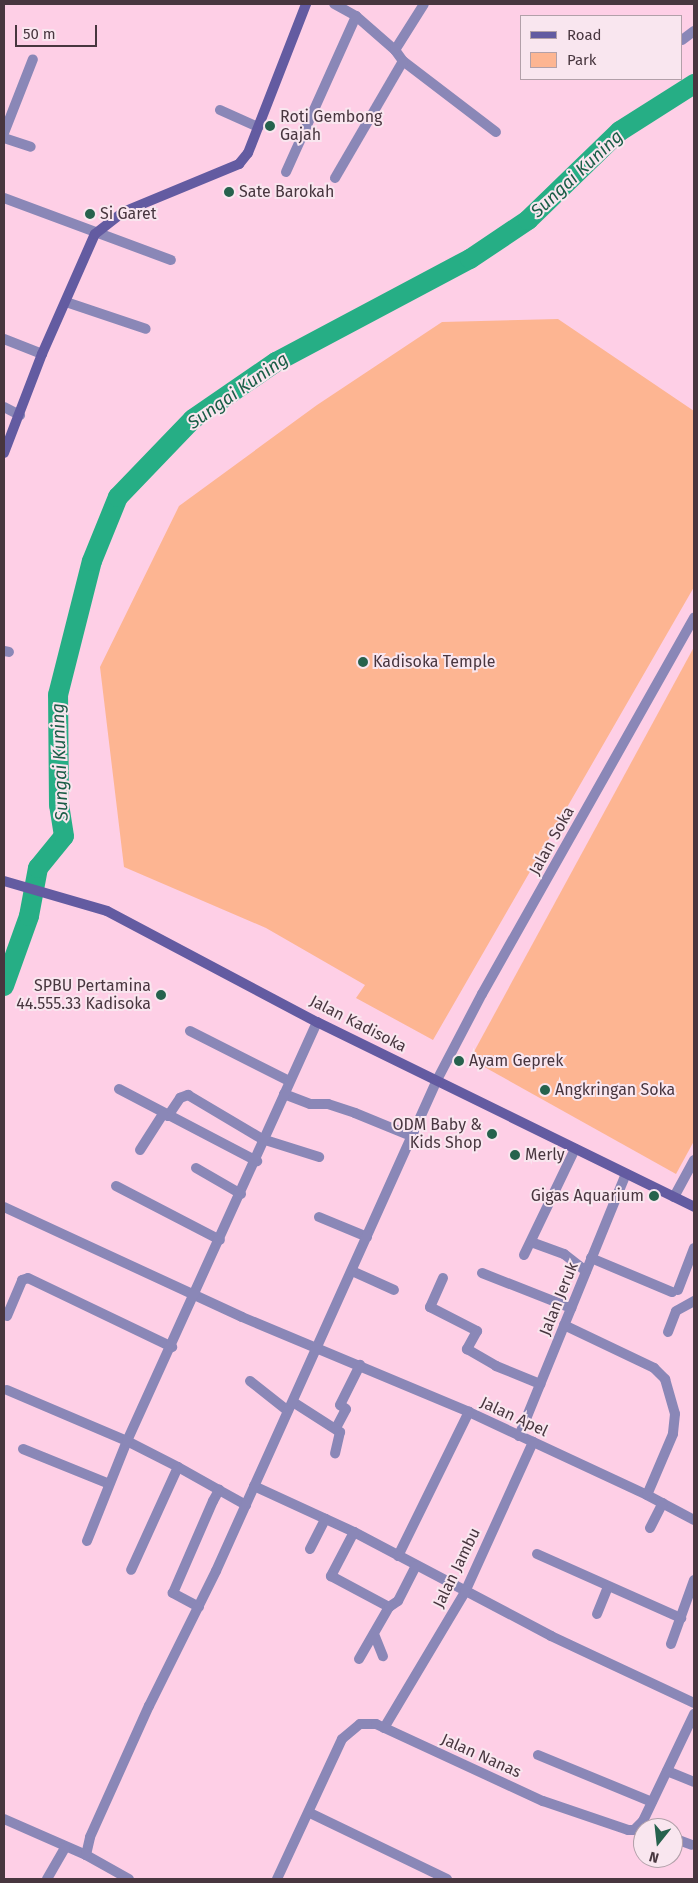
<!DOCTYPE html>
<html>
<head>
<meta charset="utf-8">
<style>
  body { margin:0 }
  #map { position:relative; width:698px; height:1883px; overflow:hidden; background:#fecfe6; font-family:"Fira Sans",sans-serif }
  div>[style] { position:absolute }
  .green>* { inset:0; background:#fdb592 }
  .river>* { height:20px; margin:-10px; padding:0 10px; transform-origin:10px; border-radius:10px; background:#26ae85 }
  .street>* { height:10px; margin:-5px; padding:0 5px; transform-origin:5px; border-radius:5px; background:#8a87b7 }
  .secondary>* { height:10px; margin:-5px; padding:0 5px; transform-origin:5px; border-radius:5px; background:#635ba1 }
  .dots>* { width:14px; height:14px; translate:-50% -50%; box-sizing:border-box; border:2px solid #f9e6ef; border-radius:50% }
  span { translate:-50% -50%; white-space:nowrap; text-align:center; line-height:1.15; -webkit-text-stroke:4px #f9e6ef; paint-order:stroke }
  .poi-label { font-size:16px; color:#48363f }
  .left { translate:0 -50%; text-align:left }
  .right { translate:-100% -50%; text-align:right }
  .street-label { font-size:16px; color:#48363f }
  .water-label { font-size:18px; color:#1a5d47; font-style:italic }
  .frame { position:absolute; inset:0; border:5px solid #48363f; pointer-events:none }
  .legend { position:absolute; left:520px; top:15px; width:162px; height:65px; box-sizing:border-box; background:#f9e6ef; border:1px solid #b2a0a9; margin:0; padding:6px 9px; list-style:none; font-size:15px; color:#48363f }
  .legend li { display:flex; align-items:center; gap:10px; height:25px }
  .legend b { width:25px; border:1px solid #b2a0a9 }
  .north { position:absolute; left:633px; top:1818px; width:50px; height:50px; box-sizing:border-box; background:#f9e6ef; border:1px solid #b2a0a9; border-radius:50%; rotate:196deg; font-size:14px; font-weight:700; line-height:20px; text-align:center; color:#48363f }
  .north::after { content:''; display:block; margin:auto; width:18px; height:22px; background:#26624d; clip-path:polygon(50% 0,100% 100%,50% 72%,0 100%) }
  .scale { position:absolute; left:15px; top:25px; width:82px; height:22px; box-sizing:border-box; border:2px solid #48363f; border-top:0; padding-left:6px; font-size:15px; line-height:18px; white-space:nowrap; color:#48363f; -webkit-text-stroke:4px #f9e6ef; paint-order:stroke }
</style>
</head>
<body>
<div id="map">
  <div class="green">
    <i style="clip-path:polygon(558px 319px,694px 411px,694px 587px,433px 1040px,356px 998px,365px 985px,266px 928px,124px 867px,100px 667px,179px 506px,317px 405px,442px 322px)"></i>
    <i style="clip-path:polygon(694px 647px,694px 1141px,676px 1174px,470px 1059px)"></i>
  </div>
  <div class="river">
    <i style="left:4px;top:986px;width:74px;rotate:-70.3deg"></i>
    <i style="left:29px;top:916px;width:49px;rotate:-79.4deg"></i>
    <i style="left:38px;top:868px;width:41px;rotate:-50.9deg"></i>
    <i style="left:64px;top:836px;width:31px;rotate:-99deg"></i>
    <i style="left:59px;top:805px;width:110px;rotate:-90.5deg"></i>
    <i style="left:58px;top:695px;width:138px;rotate:-75.8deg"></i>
    <i style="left:92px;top:561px;width:69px;rotate:-67.9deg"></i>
    <i style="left:118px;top:497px;width:108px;rotate:-46.1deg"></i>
    <i style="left:193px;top:419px;width:101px;rotate:-34.5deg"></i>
    <i style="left:276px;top:362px;width:220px;rotate:-28deg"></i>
    <i style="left:470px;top:259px;width:70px;rotate:-33.9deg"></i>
    <i style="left:528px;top:220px;width:128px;rotate:-44.1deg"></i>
    <i style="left:620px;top:131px;width:88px;rotate:-32.4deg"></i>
  </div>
  <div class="street">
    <i style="left:356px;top:16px;width:52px;rotate:41.1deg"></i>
    <i style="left:395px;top:50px;width:14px;rotate:54deg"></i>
    <i style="left:403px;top:61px;width:117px;rotate:37.4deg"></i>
    <i style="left:682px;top:40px;width:15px;rotate:-37deg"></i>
    <i style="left:395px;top:50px;width:54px;rotate:-57.8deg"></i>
    <i style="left:220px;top:110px;width:42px;rotate:24.1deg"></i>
    <i style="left:4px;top:133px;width:79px;rotate:-68.6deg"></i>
    <i style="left:4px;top:138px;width:28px;rotate:18deg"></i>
    <i style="left:286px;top:172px;width:171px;rotate:-65.8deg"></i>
    <i style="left:356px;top:16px;width:25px;rotate:-151deg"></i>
    <i style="left:335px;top:178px;width:135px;rotate:-59.8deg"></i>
    <i style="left:4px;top:198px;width:178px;rotate:20.4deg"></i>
    <i style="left:66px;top:302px;width:84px;rotate:18.6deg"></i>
    <i style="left:4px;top:339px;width:41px;rotate:21.5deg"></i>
    <i style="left:4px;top:407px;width:18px;rotate:27deg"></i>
    <i style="left:4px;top:651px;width:5px;rotate:11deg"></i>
    <i style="left:190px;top:1031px;width:111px;rotate:26.8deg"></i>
    <i style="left:119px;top:1089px;width:156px;rotate:27.6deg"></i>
    <i style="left:284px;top:1094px;width:28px;rotate:21deg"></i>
    <i style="left:310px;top:1104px;width:18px"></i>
    <i style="left:328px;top:1104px;width:28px;rotate:18deg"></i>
    <i style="left:355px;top:1113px;width:61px;rotate:22.3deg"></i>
    <i style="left:168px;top:1116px;width:22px;rotate:-56deg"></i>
    <i style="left:180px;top:1098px;width:9px;rotate:-21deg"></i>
    <i style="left:188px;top:1095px;width:86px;rotate:30.7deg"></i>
    <i style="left:262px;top:1139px;width:60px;rotate:17.5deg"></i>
    <i style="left:140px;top:1150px;width:43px;rotate:-57.4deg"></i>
    <i style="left:196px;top:1168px;width:52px;rotate:30deg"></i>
    <i style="left:116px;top:1186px;width:117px;rotate:27.4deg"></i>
    <i style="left:674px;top:1197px;width:42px;rotate:-61.6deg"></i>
    <i style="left:4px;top:1207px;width:262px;rotate:24.8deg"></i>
    <i style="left:242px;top:1317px;width:246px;rotate:22.7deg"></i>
    <i style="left:469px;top:1412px;width:196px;rotate:25deg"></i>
    <i style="left:647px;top:1495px;width:53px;rotate:28deg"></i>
    <i style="left:319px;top:1217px;width:52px;rotate:22.6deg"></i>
    <i style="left:531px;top:1242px;width:35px;rotate:20deg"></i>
    <i style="left:564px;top:1254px;width:28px;rotate:38deg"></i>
    <i style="left:524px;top:1255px;width:118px;rotate:-64.3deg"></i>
    <i style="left:591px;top:1258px;width:88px;rotate:22.8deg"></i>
    <i style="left:352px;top:1271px;width:46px;rotate:24.3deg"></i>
    <i style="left:482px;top:1273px;width:96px;rotate:21.5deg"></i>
    <i style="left:443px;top:1278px;width:32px;rotate:114deg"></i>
    <i style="left:430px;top:1307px;width:53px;rotate:27.1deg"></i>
    <i style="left:477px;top:1331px;width:21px;rotate:119deg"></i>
    <i style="left:467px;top:1349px;width:34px;rotate:30deg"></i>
    <i style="left:496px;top:1366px;width:48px;rotate:22.2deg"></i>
    <i style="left:678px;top:1290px;width:45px;rotate:-69.1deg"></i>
    <i style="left:7px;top:1316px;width:39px;rotate:-67deg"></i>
    <i style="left:22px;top:1280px;width:6px;rotate:-18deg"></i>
    <i style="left:28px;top:1278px;width:160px;rotate:25.6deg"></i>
    <i style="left:564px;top:1325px;width:100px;rotate:25.5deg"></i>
    <i style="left:654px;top:1368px;width:16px;rotate:45deg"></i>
    <i style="left:665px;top:1379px;width:36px;rotate:74deg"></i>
    <i style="left:675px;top:1414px;width:20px;rotate:96deg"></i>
    <i style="left:673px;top:1434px;width:66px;rotate:113.1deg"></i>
    <i style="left:668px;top:1332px;width:22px;rotate:-69deg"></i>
    <i style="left:676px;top:1311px;width:21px;rotate:-29deg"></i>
    <i style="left:250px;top:1381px;width:48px;rotate:38.3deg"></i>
    <i style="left:7px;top:1390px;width:130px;rotate:23deg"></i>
    <i style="left:127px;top:1441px;width:57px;rotate:27deg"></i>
    <i style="left:178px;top:1467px;width:113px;rotate:114.5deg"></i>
    <i style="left:293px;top:1402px;width:56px;rotate:32.6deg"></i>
    <i style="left:340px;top:1432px;width:22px;rotate:103deg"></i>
    <i style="left:336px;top:1428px;width:21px;rotate:-62deg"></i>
    <i style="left:346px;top:1409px;width:7px;rotate:-146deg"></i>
    <i style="left:340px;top:1405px;width:45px;rotate:-63.4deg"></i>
    <i style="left:519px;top:1436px;width:283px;rotate:-67.8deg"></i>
    <i style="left:23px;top:1449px;width:93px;rotate:22.1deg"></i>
    <i style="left:178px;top:1467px;width:47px;rotate:29.3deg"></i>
    <i style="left:254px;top:1486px;width:110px;rotate:24.7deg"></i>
    <i style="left:354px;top:1532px;width:223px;rotate:27.8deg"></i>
    <i style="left:551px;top:1636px;width:158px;rotate:25.1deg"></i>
    <i style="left:650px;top:1528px;width:28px;rotate:-63deg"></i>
    <i style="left:354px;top:1532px;width:50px;rotate:117.6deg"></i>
    <i style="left:331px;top:1576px;width:66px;rotate:28.1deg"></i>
    <i style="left:87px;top:1541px;width:108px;rotate:-68.2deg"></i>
    <i style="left:127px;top:1441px;width:460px;rotate:-65.6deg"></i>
    <i style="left:310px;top:1549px;width:34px;rotate:-63deg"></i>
    <i style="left:537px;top:1554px;width:158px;rotate:24deg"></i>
    <i style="left:398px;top:1556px;width:161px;rotate:-63.8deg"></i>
    <i style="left:199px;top:1607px;width:30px;rotate:-152deg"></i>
    <i style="left:173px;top:1593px;width:100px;rotate:-66.5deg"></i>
    <i style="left:213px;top:1501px;width:13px;rotate:-61deg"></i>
    <i style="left:219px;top:1490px;width:31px;rotate:29deg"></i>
    <i style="left:597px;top:1614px;width:29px;rotate:-68deg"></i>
    <i style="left:374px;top:1634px;width:24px;rotate:68deg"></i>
    <i style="left:671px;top:1644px;width:68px;rotate:-70.2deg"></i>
    <i style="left:359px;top:1659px;width:60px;rotate:-60deg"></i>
    <i style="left:389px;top:1607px;width:11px;rotate:-34deg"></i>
    <i style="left:398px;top:1601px;width:39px;rotate:-63deg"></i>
    <i style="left:384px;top:1728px;width:158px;rotate:-59.2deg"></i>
    <i style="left:465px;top:1592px;width:165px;rotate:-65.6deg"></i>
    <i style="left:538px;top:1755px;width:123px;rotate:22.4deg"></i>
    <i style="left:667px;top:1771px;width:29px;rotate:22deg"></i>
    <i style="left:310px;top:1813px;width:152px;rotate:25.7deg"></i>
    <i style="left:4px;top:1819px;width:90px;rotate:23.7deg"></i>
    <i style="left:673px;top:1838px;width:20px;rotate:20deg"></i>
    <i style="left:47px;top:1879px;width:36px;rotate:-60deg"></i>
    <i style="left:129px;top:1879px;width:49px;rotate:-150.8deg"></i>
    <i style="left:86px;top:1855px;width:18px;rotate:-77deg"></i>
    <i style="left:90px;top:1837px;width:144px;rotate:-65.8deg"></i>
    <i style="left:149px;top:1706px;width:151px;rotate:-63.6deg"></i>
    <i style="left:216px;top:1571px;width:538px;rotate:-65.77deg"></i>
    <i style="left:437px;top:1080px;width:97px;rotate:-62.4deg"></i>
    <i style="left:482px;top:994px;width:432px;rotate:-60.6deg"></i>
    <i style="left:277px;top:1879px;width:154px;rotate:-65.1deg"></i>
    <i style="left:342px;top:1739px;width:23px;rotate:-40deg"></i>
    <i style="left:360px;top:1724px;width:16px"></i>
    <i style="left:376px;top:1724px;width:184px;rotate:24.8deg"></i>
    <i style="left:543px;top:1801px;width:90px;rotate:18.8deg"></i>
    <i style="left:628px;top:1830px;width:6px"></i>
    <i style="left:634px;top:1830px;width:13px;rotate:-45deg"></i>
    <i style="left:643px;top:1821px;width:119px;rotate:-64.5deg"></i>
  </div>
  <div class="secondary">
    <i style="left:4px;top:453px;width:106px;rotate:-69deg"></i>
    <i style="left:42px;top:354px;width:131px;rotate:-66.2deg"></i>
    <i style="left:95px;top:234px;width:36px;rotate:-38deg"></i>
    <i style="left:123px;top:212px;width:126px;rotate:-22.5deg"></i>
    <i style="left:239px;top:164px;width:14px;rotate:-51deg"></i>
    <i style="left:248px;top:153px;width:160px;rotate:-68.7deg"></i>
    <i style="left:4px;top:881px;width:107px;rotate:16.2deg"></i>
    <i style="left:107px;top:911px;width:238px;rotate:27.9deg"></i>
    <i style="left:317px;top:1022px;width:420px;rotate:26.1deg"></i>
  </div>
  <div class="dots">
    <i style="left:270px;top:126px;background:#26624d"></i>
    <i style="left:229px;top:192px;background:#26624d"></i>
    <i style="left:90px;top:214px;background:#26624d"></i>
    <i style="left:363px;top:662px;background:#26624d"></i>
    <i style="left:161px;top:995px;background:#26624d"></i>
    <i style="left:459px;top:1061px;background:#26624d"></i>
    <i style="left:545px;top:1090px;background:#26624d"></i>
    <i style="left:492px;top:1134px;background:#26624d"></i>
    <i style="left:515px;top:1155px;background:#26624d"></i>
    <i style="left:654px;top:1196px;background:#26624d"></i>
  </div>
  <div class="poi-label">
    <span class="left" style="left:280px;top:126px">Roti Gembong<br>Gajah</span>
    <span class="left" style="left:239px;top:192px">Sate Barokah</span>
    <span class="left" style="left:100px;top:214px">Si Garet</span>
    <span class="left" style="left:373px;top:662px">Kadisoka Temple</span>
    <span class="right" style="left:151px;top:995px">SPBU Pertamina<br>44.555.33 Kadisoka</span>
    <span class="left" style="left:469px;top:1061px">Ayam Geprek</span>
    <span class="left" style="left:555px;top:1090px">Angkringan Soka</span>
    <span class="right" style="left:482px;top:1134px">ODM Baby &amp;<br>Kids Shop</span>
    <span class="left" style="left:525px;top:1155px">Merly</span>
    <span class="right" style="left:644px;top:1196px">Gigas Aquarium</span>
  </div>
  <div class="street-label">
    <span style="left:552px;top:841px;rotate:-61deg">Jalan Soka</span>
    <span style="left:358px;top:1024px;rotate:27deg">Jalan Kadisoka</span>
    <span style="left:559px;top:1299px;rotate:-68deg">Jalan Jeruk</span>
    <span style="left:514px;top:1417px;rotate:25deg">Jalan Apel</span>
    <span style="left:457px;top:1568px;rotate:-64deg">Jalan Jambu</span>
    <span style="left:481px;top:1756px;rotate:24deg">Jalan Nanas</span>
  </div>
  <div class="water-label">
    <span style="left:577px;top:174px;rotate:-43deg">Sungai Kuning</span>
    <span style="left:238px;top:391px;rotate:-35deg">Sungai Kuning</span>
    <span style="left:60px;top:762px;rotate:-92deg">Sungai Kuning</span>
  </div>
  <div class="frame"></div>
  <ul class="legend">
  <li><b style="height:6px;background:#635ba1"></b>Road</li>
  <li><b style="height:14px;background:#fdb592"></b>Park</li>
  </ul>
  <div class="north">N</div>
  <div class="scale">50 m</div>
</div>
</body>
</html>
